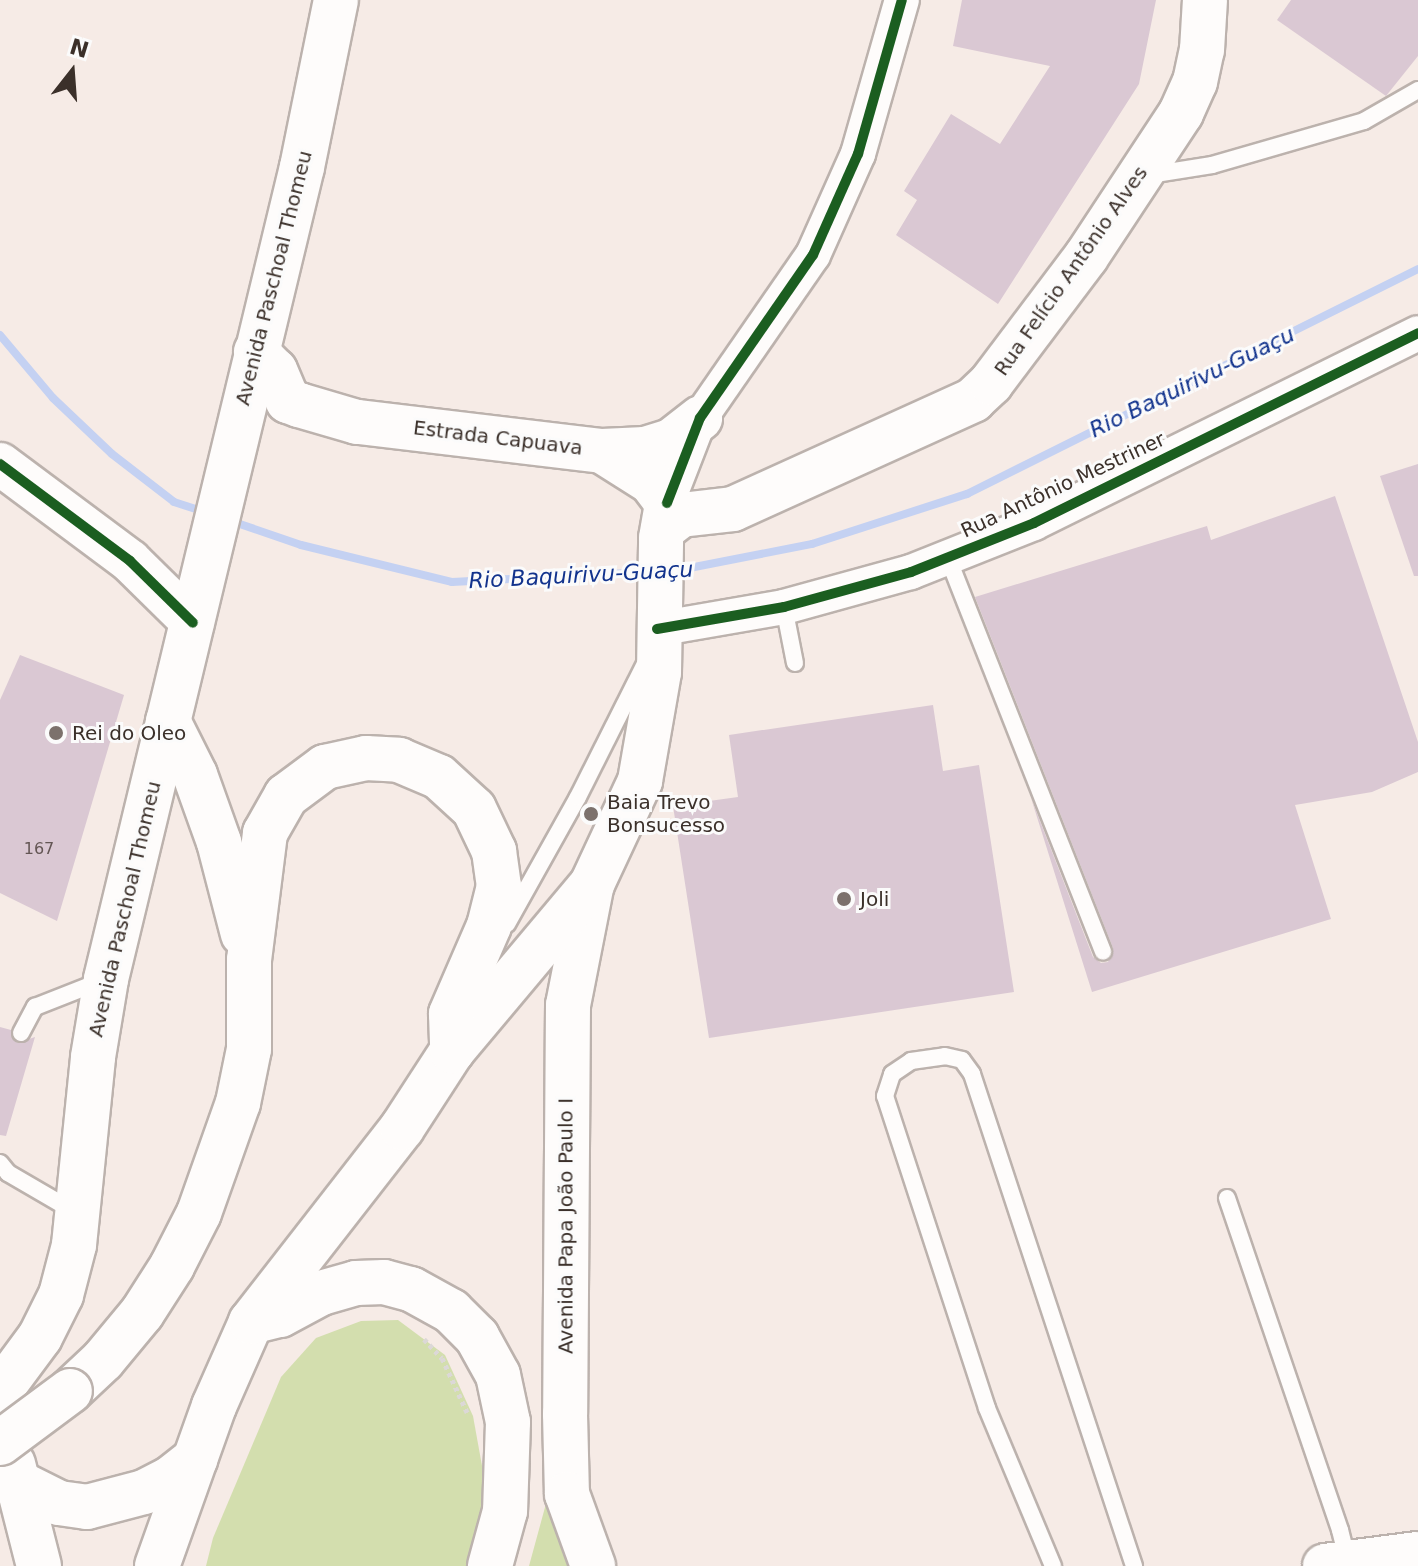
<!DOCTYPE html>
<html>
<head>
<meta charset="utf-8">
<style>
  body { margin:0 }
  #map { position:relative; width:1418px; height:1566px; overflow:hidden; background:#f6ebe6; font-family:"DejaVu Sans",sans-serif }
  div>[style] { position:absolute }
  .green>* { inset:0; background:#d3deae }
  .stream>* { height:8px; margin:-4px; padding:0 4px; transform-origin:4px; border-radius:4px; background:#c4d1f2 }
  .building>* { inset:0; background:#dac8d3 }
  .path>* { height:5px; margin-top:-2.5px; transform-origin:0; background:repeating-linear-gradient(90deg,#dcd8d7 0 4px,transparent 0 8px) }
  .roads { filter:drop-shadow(2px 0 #bcb2ad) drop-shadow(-2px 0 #bcb2ad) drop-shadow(0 2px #bcb2ad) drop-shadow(0 -2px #bcb2ad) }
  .service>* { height:16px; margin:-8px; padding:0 8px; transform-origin:8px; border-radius:8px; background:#fefcfb }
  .minor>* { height:34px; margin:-17px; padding:0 17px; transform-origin:17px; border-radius:17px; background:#fefcfb }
  .tertiary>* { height:42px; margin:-21px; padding:0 21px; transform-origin:21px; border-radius:21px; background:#fefcfb }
  .secondary>* { height:44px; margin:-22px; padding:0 22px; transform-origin:22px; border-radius:22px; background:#fefcfb }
  .motorway>* { height:44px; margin:-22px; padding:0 22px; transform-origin:22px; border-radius:22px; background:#fefcfb }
  .bridges { filter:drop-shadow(2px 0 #bcb2ad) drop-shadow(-2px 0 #bcb2ad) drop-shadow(0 2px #bcb2ad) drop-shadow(0 -2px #bcb2ad) }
  .motorway-bridge>* { height:44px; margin:-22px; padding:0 22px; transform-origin:22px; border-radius:22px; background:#fefcfb }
  .cycleway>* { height:10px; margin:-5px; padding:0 5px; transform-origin:5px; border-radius:5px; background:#1b5e20 }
  .dots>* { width:22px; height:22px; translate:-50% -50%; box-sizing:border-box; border:4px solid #fbfbfb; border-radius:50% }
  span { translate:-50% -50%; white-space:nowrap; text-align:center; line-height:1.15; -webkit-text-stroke:6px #fbfbfb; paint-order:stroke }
  .number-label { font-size:16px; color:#635654 }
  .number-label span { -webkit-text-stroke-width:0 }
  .street-label { font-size:20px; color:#3b302a }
  .poi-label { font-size:20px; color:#3b302a }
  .left { translate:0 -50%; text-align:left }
  .water-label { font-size:22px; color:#12338d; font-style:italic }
  .north { position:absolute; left:32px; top:32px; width:80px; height:80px; -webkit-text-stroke:6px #fbfbfb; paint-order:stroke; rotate:17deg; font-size:22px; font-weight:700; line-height:32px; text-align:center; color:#3b302a }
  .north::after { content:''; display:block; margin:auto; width:28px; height:36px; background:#3b302a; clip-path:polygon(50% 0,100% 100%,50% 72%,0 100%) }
</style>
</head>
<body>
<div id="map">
  <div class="green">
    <i style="clip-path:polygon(398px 1320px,445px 1355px,473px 1416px,486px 1488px,470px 1566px,206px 1566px,213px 1538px,281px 1377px,316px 1338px,361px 1321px)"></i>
    <i style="clip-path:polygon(547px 1500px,578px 1566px,529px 1566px)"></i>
  </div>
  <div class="stream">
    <i style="left:0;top:335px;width:82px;rotate:49.9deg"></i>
    <i style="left:53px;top:398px;width:81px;rotate:43.5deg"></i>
    <i style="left:112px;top:454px;width:78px;rotate:37.7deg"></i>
    <i style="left:174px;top:502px;width:35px;rotate:18deg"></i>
    <i style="left:231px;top:521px;width:74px;rotate:18.9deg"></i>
    <i style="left:301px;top:545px;width:155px;rotate:13.8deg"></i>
    <i style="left:452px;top:582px;width:197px;rotate:-2.9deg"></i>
    <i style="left:674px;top:571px;width:141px;rotate:-11.1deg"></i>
    <i style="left:812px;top:544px;width:163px;rotate:-17.9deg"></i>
    <i style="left:967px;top:494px;width:504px;rotate:-26.51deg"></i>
  </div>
  <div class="building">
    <i style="clip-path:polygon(962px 0,1156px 0,1139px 84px,998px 304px,896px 235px,917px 200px,904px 191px,951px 114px,1000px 144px,1050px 66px,953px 46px)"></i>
    <i style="clip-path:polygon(1291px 0,1418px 0,1418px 56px,1386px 96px,1277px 20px)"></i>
    <i style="clip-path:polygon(1418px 464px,1418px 576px,1414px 576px,1380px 476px)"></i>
    <i style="clip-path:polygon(1335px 496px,1418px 742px,1418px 772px,1372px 792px,1295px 805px,1331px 919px,1092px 992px,1031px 798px,1093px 957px,1101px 963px,1108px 962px,1113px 948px,975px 597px,1207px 526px,1211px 540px)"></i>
    <i style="clip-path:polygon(20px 655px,124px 695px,57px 921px,0 893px,0 700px)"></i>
    <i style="clip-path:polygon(933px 705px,943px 771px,979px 765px,1014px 992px,709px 1038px,673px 806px,738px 797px,729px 735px)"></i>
    <i style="clip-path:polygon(0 1027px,11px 1030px,17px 1043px,35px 1037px,6px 1136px,0 1135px)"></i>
  </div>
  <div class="path">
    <i style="left:424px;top:1339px;width:26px;rotate:47deg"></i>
    <i style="left:442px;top:1358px;width:60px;rotate:65.2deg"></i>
  </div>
  <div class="roads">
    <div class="service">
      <i style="left:1149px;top:175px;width:64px;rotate:-9deg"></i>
      <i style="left:1212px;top:165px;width:158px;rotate:-16.1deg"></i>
      <i style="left:1364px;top:121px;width:62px;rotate:-29.9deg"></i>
      <i style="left:948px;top:558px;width:423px;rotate:68.5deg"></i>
      <i style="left:784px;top:607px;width:57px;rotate:78.9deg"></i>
      <i style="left:507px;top:924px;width:145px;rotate:-60.8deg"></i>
      <i style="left:578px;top:797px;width:151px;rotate:-63.3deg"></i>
      <i style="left:21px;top:1033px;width:30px;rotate:-62deg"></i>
      <i style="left:35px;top:1007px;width:71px;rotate:-21.5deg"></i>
      <i style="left:0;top:1163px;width:13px;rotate:51deg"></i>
      <i style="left:8px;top:1173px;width:78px;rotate:30.2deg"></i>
      <i style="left:1227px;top:1198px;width:351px;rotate:71.2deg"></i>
      <i style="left:1340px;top:1530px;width:33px;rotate:76deg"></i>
      <i style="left:1053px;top:1566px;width:171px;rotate:-112.7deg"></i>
      <i style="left:987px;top:1408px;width:328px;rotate:-108.1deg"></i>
      <i style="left:885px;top:1096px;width:23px;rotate:-72deg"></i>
      <i style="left:892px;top:1074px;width:23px;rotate:-34deg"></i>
      <i style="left:911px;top:1061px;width:34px;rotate:-8deg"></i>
      <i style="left:945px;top:1056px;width:17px;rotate:13deg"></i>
      <i style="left:962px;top:1060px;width:17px;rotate:54deg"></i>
      <i style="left:972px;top:1074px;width:518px;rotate:71.77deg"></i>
    </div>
    <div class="minor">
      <i style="left:667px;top:503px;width:91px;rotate:-68.8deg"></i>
      <i style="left:700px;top:418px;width:198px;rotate:-55.3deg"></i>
      <i style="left:813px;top:255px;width:111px;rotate:-66deg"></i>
      <i style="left:858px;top:154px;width:160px;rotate:-74.1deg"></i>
      <i style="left:657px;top:629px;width:129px;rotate:-9.8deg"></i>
      <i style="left:784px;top:607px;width:132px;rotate:-15.4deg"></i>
      <i style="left:911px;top:572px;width:132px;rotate:-21.7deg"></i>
      <i style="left:1034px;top:523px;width:428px;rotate:-26.3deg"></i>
    </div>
    <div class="tertiary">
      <i style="left:0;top:464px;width:162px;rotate:36.7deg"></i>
      <i style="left:130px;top:561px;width:88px;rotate:44.5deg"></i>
    </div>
    <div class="secondary">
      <i style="left:602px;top:451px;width:43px;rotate:-2.7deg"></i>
      <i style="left:645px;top:449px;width:27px;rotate:-17deg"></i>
      <i style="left:671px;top:441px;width:37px;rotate:-38deg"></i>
      <i style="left:663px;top:529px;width:23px;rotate:-38deg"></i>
      <i style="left:681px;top:515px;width:52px;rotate:-6.6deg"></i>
      <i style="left:733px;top:509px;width:264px;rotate:-24.4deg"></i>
      <i style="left:973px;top:400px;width:25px;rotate:-43deg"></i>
      <i style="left:991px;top:383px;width:158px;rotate:-53deg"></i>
      <i style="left:1086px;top:257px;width:173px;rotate:-56.6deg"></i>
      <i style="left:1181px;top:113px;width:34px;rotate:-66deg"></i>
      <i style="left:1195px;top:82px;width:33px;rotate:-78deg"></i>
      <i style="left:1202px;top:50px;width:50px;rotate:-86.6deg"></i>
      <i style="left:591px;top:888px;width:119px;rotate:101.1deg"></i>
      <i style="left:568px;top:1005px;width:409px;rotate:90.4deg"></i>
      <i style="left:565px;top:1414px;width:80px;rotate:88.6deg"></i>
      <i style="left:567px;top:1494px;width:77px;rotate:70.1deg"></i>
      <i style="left:251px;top:1322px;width:30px;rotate:-14deg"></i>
      <i style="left:280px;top:1315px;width:47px;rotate:-28.2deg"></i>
      <i style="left:321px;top:1293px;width:36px;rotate:-16deg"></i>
      <i style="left:356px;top:1283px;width:28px;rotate:-2deg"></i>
      <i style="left:384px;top:1282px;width:28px;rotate:15deg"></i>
      <i style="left:411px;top:1289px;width:46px;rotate:28.8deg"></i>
      <i style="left:451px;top:1311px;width:37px;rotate:45deg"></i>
      <i style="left:477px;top:1337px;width:43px;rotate:61.1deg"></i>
      <i style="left:498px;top:1375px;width:48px;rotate:78deg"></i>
      <i style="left:508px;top:1422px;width:89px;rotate:91.9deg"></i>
      <i style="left:505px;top:1511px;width:57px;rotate:105.3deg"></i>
      <i style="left:0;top:1391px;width:67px;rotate:-53.5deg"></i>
      <i style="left:40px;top:1337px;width:47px;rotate:-63.4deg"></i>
      <i style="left:61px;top:1295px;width:52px;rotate:-75.4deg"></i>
      <i style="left:74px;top:1245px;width:189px;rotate:-84.2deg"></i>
      <i style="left:93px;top:1057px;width:79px;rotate:-80.5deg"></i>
      <i style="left:106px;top:979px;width:835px;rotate:-76.43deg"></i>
      <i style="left:302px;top:167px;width:170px;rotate:-78.5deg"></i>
      <i style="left:13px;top:1464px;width:105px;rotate:75.7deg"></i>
      <i style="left:17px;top:1482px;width:47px;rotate:26.6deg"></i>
      <i style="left:59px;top:1503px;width:28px;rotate:8deg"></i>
      <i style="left:87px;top:1507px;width:59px;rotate:-14.7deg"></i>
      <i style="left:144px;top:1492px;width:30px;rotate:-27deg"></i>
      <i style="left:171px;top:1478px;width:31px;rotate:-38deg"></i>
      <i style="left:157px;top:1566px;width:170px;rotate:-70.4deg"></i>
      <i style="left:214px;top:1406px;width:92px;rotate:-66.2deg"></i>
      <i style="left:251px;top:1322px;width:246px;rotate:-52.1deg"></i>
      <i style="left:402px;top:1128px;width:92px;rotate:-57deg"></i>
      <i style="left:452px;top:1051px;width:218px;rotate:-50deg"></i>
      <i style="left:592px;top:884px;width:114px;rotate:-65deg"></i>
      <i style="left:640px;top:781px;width:111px;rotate:-80.1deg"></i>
      <i style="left:659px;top:672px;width:134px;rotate:-89.1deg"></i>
      <i style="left:661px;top:538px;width:36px;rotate:-80deg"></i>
      <i style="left:667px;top:503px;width:26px;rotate:-127deg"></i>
      <i style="left:651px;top:482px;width:58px;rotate:-147.7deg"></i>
      <i style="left:602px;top:451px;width:247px;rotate:-173.2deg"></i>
      <i style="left:357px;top:422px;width:60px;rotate:-163.7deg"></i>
      <i style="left:299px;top:405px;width:12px;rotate:-160deg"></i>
      <i style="left:288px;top:401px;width:33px;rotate:-113deg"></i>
      <i style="left:275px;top:371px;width:27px;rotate:-135deg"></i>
      <i style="left:1325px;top:1566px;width:94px;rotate:-7.4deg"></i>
    </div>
    <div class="motorway">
      <i style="left:168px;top:721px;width:60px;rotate:63.4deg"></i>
      <i style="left:195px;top:775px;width:71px;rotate:70.3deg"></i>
      <i style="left:219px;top:842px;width:95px;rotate:75.4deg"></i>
      <i style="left:70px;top:1391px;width:45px;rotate:-43.2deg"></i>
      <i style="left:103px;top:1360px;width:61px;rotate:-50.3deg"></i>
      <i style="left:142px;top:1313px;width:56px;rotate:-57.4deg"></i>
      <i style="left:172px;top:1266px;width:59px;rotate:-63deg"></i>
      <i style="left:199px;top:1213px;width:117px;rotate:-70.5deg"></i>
      <i style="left:238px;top:1103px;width:55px;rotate:-78.5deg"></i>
      <i style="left:249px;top:1049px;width:89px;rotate:-90deg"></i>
      <i style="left:249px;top:960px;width:128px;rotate:-82.8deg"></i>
      <i style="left:265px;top:833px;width:43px;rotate:-60.4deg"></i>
      <i style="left:286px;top:796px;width:49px;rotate:-36.6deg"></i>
      <i style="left:325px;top:767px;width:42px;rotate:-12.4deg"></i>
      <i style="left:366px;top:758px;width:33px;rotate:3deg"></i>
      <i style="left:399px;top:760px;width:43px;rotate:23deg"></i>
      <i style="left:439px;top:777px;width:47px;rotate:42.4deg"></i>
      <i style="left:474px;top:809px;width:47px;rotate:64.5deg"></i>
      <i style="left:494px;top:851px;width:35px;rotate:82deg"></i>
      <i style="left:499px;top:886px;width:41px;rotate:104deg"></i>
      <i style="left:489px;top:926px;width:96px;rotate:113.4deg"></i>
      <i style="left:451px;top:1014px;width:37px;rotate:88deg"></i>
    </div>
  </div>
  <div class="bridges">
    <div class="motorway-bridge">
      <i style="left:0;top:1443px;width:87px;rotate:-36.6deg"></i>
    </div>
  </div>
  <div class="cycleway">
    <i style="left:0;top:464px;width:162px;rotate:36.7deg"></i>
    <i style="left:130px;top:561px;width:88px;rotate:44.5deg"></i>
    <i style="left:667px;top:503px;width:91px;rotate:-68.8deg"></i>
    <i style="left:700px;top:418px;width:198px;rotate:-55.3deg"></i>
    <i style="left:813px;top:255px;width:111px;rotate:-66deg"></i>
    <i style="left:858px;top:154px;width:160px;rotate:-74.1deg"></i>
    <i style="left:657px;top:629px;width:129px;rotate:-9.8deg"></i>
    <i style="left:784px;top:607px;width:132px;rotate:-15.4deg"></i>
    <i style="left:911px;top:572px;width:132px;rotate:-21.7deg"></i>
    <i style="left:1034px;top:523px;width:428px;rotate:-26.3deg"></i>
  </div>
  <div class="dots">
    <i style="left:56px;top:733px;background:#7c716c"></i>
    <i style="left:591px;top:814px;background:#7c716c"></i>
    <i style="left:844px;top:899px;background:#7c716c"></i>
  </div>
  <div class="number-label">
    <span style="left:39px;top:849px">167</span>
  </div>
  <div class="street-label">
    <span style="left:1071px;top:271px;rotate:-55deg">Rua Felício Antônio Alves</span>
    <span style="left:274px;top:278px;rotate:-76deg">Avenida Paschoal Thomeu</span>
    <span style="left:498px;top:438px;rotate:7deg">Estrada Capuava</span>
    <span style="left:1063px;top:485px;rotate:-25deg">Rua Antônio Mestriner</span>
    <span style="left:125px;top:909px;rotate:-77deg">Avenida Paschoal Thomeu</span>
    <span style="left:566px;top:1226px;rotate:-90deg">Avenida Papa João Paulo I</span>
  </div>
  <div class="poi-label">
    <span class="left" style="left:72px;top:733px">Rei do Oleo</span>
    <span class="left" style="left:607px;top:814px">Baia Trevo<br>Bonsucesso</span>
    <span class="left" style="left:860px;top:899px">Joli</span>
  </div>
  <div class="water-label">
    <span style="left:1192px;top:382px;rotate:-26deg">Rio Baquirivu-Guaçu</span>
    <span style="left:581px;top:575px;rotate:-3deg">Rio Baquirivu-Guaçu</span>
  </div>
  <div class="north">N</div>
</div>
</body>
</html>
